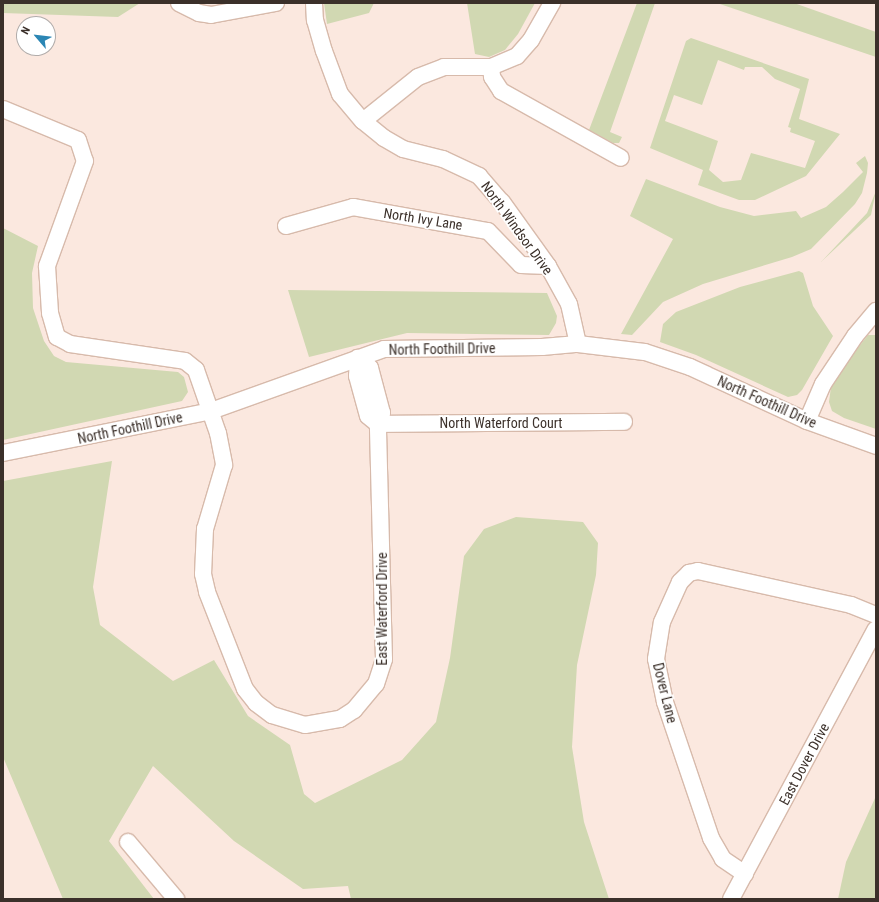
<!DOCTYPE html>
<html>
<head>
<meta charset="utf-8">
<style>
  body { margin:0 }
  #map { position:relative; width:879px; height:902px; overflow:hidden; background:#fbe8df; font-family:"Roboto Condensed",sans-serif }
  div>[style] { position:absolute }
  .green>* { inset:0; background:#d1d8b2 }
  .roads { filter:drop-shadow(1px 0 #d7baab) drop-shadow(-1px 0 #d7baab) drop-shadow(0 1px #d7baab) drop-shadow(0 -1px #d7baab) }
  .minor>* { height:16px; margin:-8px; padding:0 8px; transform-origin:8px; border-radius:8px; background:#fff }
  span { translate:-50% -50%; white-space:nowrap; text-align:center; line-height:1.15; -webkit-text-stroke:3.5px #fff; paint-order:stroke }
  .street-label { font-size:14px; color:#3b302a }
  .frame { position:absolute; inset:0; border:4px solid #3b302a; pointer-events:none }
  .north { position:absolute; left:16px; top:16px; width:40px; height:40px; box-sizing:border-box; background:#fff; border:1px solid #b1acaa; border-radius:50%; rotate:298deg; font-size:11px; font-weight:700; line-height:16px; text-align:center; color:#3b302a }
  .north::after { content:''; display:block; margin:auto; width:14px; height:18px; background:#2b86b4; clip-path:polygon(50% 0,100% 100%,50% 72%,0 100%) }
</style>
</head>
<body>
<div id="map">
  <div class="green">
    <i style="clip-path:polygon(3px 3px,140px 3px,118px 17px,3px 13px)"></i>
    <i style="clip-path:polygon(324px 3px,374px 3px,369px 13px,327px 24px)"></i>
    <i style="clip-path:polygon(467px 3px,535px 3px,518px 34px,505px 50px,489px 57px,475px 54px)"></i>
    <i style="clip-path:polygon(637px 3px,655px 3px,610px 132px,622px 137px,619px 143px,613px 143px,589px 130px)"></i>
    <i style="clip-path:polygon(717px 3px,794px 3px,876px 32px,876px 57px)"></i>
    <i style="clip-path:polygon(evenodd,691px 38px,809px 79px,799px 119px,840px 134px,806px 176px,755px 200px,739px 200px,698px 185px,703px 170px,650px 148px,686px 41px,691px 38px,718px 60px,744px 70px,745px 67px,762px 67px,775px 79px,800px 89px,788px 127px,791px 128px,790px 132px,815px 141px,805px 168px,751px 153px,741px 180px,723px 182px,709px 170px,718px 141px,665px 121px,674px 95px,702px 105px,718px 60px)"></i>
    <i style="clip-path:polygon(865px 156px,868px 163px,867px 173px,862px 193px,855px 204px,811px 249px,792px 257px,703px 284px,663px 302px,632px 335px,621px 334px,673px 239px,630px 216px,646px 179px,720px 207px,754px 216px,796px 211px,801px 218px,826px 207px,843px 192px,863px 172px,856px 163px)"></i>
    <i style="clip-path:polygon(876px 191px,871px 215px,821px 262px,867px 213px)"></i>
    <i style="clip-path:polygon(3px 228px,38px 246px,32px 273px,33px 308px,44px 341px,54px 356px,66px 362px,178px 372px,184px 377px,188px 392px,182px 401px,3px 440px)"></i>
    <i style="clip-path:polygon(799px 271px,803px 273px,813px 306px,833px 336px,802px 390px,797px 395px,788px 397px,696px 355px,660px 342px,663px 324px,676px 312px,740px 287px)"></i>
    <i style="clip-path:polygon(288px 290px,547px 293px,557px 316px,556px 323px,549px 335px,407px 333px,309px 357px)"></i>
    <i style="clip-path:polygon(868px 335px,876px 335px,876px 429px,844px 418px,832px 411px,829px 402px,831px 387px,841px 369px)"></i>
    <i style="clip-path:polygon(112px 461px,93px 587px,100px 625px,173px 681px,214px 660px,248px 716px,290px 745px,304px 794px,315px 803px,402px 760px,436px 722px,450px 658px,464px 556px,484px 529px,516px 517px,583px 522px,598px 543px,596px 575px,577px 665px,572px 747px,584px 822px,609px 899px,351px 899px,348px 886px,303px 889px,234px 841px,153px 766px,109px 841px,154px 899px,63px 899px,3px 757px,3px 481px)"></i>
    <i style="clip-path:polygon(876px 796px,876px 899px,838px 899px,846px 862px)"></i>
  </div>
  <div class="roads">
    <div class="minor">
      <i style="left:179px;top:3px;width:22px;rotate:27deg"></i>
      <i style="left:199px;top:13px;width:12px;rotate:9deg"></i>
      <i style="left:211px;top:15px;width:66px;rotate:-10.5deg"></i>
      <i style="left:314px;top:3px;width:17px;rotate:87deg"></i>
      <i style="left:315px;top:20px;width:32px;rotate:74deg"></i>
      <i style="left:324px;top:51px;width:46px;rotate:69.6deg"></i>
      <i style="left:340px;top:94px;width:35px;rotate:50deg"></i>
      <i style="left:363px;top:121px;width:27px;rotate:39deg"></i>
      <i style="left:384px;top:138px;width:22px;rotate:30deg"></i>
      <i style="left:403px;top:149px;width:41px;rotate:14deg"></i>
      <i style="left:443px;top:159px;width:40px;rotate:25deg"></i>
      <i style="left:479px;top:176px;width:35px;rotate:49deg"></i>
      <i style="left:502px;top:202px;width:79px;rotate:54.3deg"></i>
      <i style="left:548px;top:266px;width:43px;rotate:61.1deg"></i>
      <i style="left:569px;top:304px;width:41px;rotate:77.3deg"></i>
      <i style="left:491px;top:67px;width:10px;rotate:84deg"></i>
      <i style="left:492px;top:77px;width:17px;rotate:57deg"></i>
      <i style="left:501px;top:91px;width:137px;rotate:29.2deg"></i>
      <i style="left:3px;top:109px;width:81px;rotate:22.5deg"></i>
      <i style="left:78px;top:140px;width:22px;rotate:72deg"></i>
      <i style="left:85px;top:161px;width:112px;rotate:109.9deg"></i>
      <i style="left:47px;top:266px;width:47px;rotate:86.3deg"></i>
      <i style="left:50px;top:313px;width:25px;rotate:74deg"></i>
      <i style="left:57px;top:337px;width:15px;rotate:28deg"></i>
      <i style="left:70px;top:344px;width:116px;rotate:8.4deg"></i>
      <i style="left:185px;top:361px;width:14px;rotate:39deg"></i>
      <i style="left:196px;top:370px;width:67px;rotate:70.8deg"></i>
      <i style="left:218px;top:433px;width:33px;rotate:79deg"></i>
      <i style="left:224px;top:465px;width:67px;rotate:106.5deg"></i>
      <i style="left:205px;top:529px;width:45px;rotate:92.5deg"></i>
      <i style="left:203px;top:574px;width:18px;rotate:77deg"></i>
      <i style="left:207px;top:592px;width:104px;rotate:68.6deg"></i>
      <i style="left:245px;top:689px;width:18px;rotate:52deg"></i>
      <i style="left:256px;top:703px;width:20px;rotate:37deg"></i>
      <i style="left:272px;top:715px;width:34px;rotate:17deg"></i>
      <i style="left:305px;top:725px;width:36px;rotate:-10deg"></i>
      <i style="left:340px;top:719px;width:17px;rotate:-33deg"></i>
      <i style="left:354px;top:710px;width:34px;rotate:-50deg"></i>
      <i style="left:376px;top:684px;width:26px;rotate:-72deg"></i>
      <i style="left:384px;top:659px;width:235px;rotate:-91.5deg"></i>
      <i style="left:378px;top:424px;width:12px;rotate:-70deg"></i>
      <i style="left:382px;top:413px;width:47px;rotate:-104.9deg"></i>
      <i style="left:370px;top:368px;width:16px;rotate:-140deg"></i>
      <i style="left:363px;top:121px;width:70px;rotate:-38.7deg"></i>
      <i style="left:418px;top:77px;width:28px;rotate:-21deg"></i>
      <i style="left:444px;top:67px;width:47px"></i>
      <i style="left:491px;top:67px;width:28px;rotate:-23deg"></i>
      <i style="left:517px;top:56px;width:21px;rotate:-49deg"></i>
      <i style="left:531px;top:40px;width:43px;rotate:-60.4deg"></i>
      <i style="left:286px;top:226px;width:70px;rotate:-15.8deg"></i>
      <i style="left:353px;top:207px;width:137px;rotate:10.1deg"></i>
      <i style="left:488px;top:231px;width:47px;rotate:45.9deg"></i>
      <i style="left:521px;top:265px;width:27px;rotate:2deg"></i>
      <i style="left:358px;top:358px;width:18px;rotate:93deg"></i>
      <i style="left:357px;top:376px;width:41px;rotate:74.6deg"></i>
      <i style="left:368px;top:416px;width:13px;rotate:39deg"></i>
      <i style="left:807px;top:421px;width:40px;rotate:-66.6deg"></i>
      <i style="left:823px;top:384px;width:58px;rotate:-56.3deg"></i>
      <i style="left:855px;top:336px;width:33px;rotate:-50deg"></i>
      <i style="left:378px;top:424px;width:246px;rotate:-0.5deg"></i>
      <i style="left:3px;top:453px;width:212px;rotate:-11.4deg"></i>
      <i style="left:211px;top:411px;width:184px;rotate:-19.7deg"></i>
      <i style="left:384px;top:349px;width:158px;rotate:-0.7deg"></i>
      <i style="left:542px;top:347px;width:36px;rotate:-5deg"></i>
      <i style="left:578px;top:344px;width:67px;rotate:6.8deg"></i>
      <i style="left:645px;top:352px;width:47px;rotate:18.4deg"></i>
      <i style="left:690px;top:367px;width:129px;rotate:24.8deg"></i>
      <i style="left:807px;top:421px;width:73px;rotate:19.9deg"></i>
      <i style="left:128px;top:842px;width:75px;rotate:49.9deg"></i>
      <i style="left:745px;top:874px;width:27px;rotate:-146deg"></i>
      <i style="left:723px;top:859px;width:24px;rotate:-120deg"></i>
      <i style="left:711px;top:838px;width:144px;rotate:-108.7deg"></i>
      <i style="left:665px;top:702px;width:44px;rotate:-101.8deg"></i>
      <i style="left:656px;top:659px;width:37px;rotate:-81deg"></i>
      <i style="left:662px;top:622px;width:44px;rotate:-65.8deg"></i>
      <i style="left:680px;top:582px;width:13px;rotate:-45deg"></i>
      <i style="left:689px;top:573px;width:9px;rotate:-13deg"></i>
      <i style="left:698px;top:571px;width:157px;rotate:12.5deg"></i>
      <i style="left:851px;top:605px;width:27px;rotate:22deg"></i>
      <i style="left:731px;top:899px;width:306px;rotate:-61.8deg"></i>
    </div>
  </div>
  <div class="street-label">
    <span style="left:423px;top:219px;rotate:9deg">North Ivy Lane</span>
    <span style="left:517px;top:228px;rotate:54deg">North Windsor Drive</span>
    <span style="left:442px;top:349px;rotate:-1deg">North Foothill Drive</span>
    <span style="left:767px;top:402px;rotate:24deg">North Foothill Drive</span>
    <span style="left:501px;top:423px">North Waterford Court</span>
    <span style="left:130px;top:428px;rotate:-12deg">North Foothill Drive</span>
    <span style="left:382px;top:609px;rotate:-90deg">East Waterford Drive</span>
    <span style="left:665px;top:693px;rotate:76deg">Dover Lane</span>
    <span style="left:804px;top:764px;rotate:-62deg">East Dover Drive</span>
  </div>
  <div class="frame"></div>
  <div class="north">N</div>
</div>
</body>
</html>
